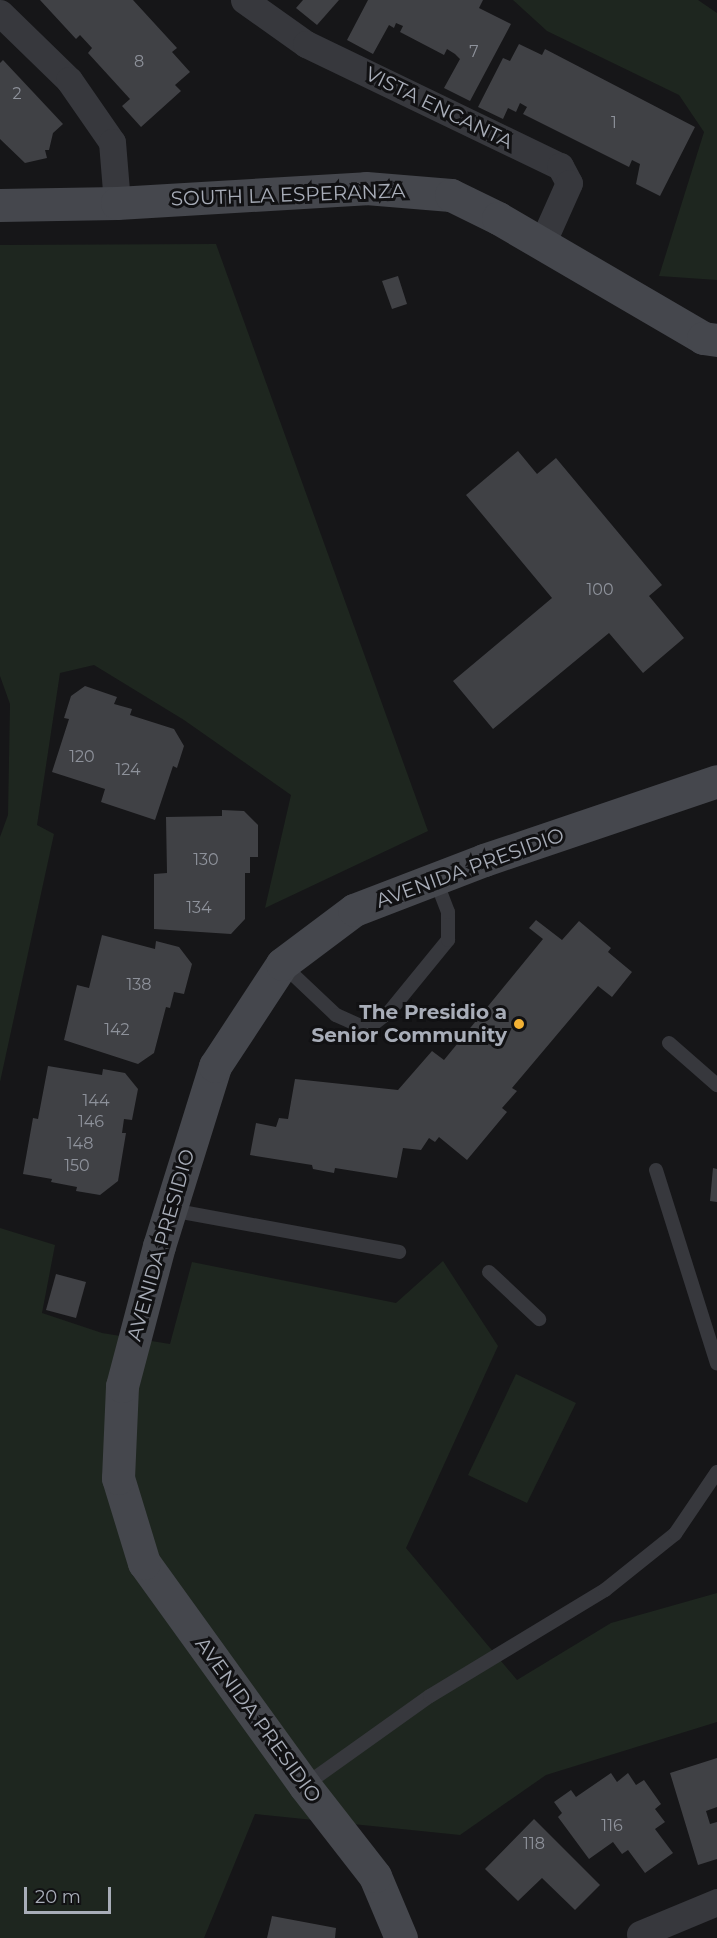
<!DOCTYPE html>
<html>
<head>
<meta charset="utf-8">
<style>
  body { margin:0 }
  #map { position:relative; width:717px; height:1938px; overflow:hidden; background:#161618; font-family:Montserrat,sans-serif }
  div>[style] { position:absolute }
  .green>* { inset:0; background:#1e261f }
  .building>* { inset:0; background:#404145 }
  .lane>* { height:14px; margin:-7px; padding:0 7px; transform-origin:7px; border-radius:7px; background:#37383d }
  .street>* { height:27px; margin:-13.5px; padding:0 13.5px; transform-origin:13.5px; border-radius:13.5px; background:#37383d }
  .secondary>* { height:33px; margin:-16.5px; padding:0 16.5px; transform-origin:16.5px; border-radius:16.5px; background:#45474d }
  .dots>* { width:16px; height:16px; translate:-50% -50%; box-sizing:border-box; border:3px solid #111113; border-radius:50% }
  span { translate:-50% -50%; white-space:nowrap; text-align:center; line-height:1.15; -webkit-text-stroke:6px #111113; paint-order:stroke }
  .number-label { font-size:16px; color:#8e929b }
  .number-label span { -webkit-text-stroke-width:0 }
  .street-label { font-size:20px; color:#a8adb8 }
  .poi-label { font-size:20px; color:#a8adb8; font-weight:700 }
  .right { translate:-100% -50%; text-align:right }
  .scale { position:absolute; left:24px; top:1887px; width:87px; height:27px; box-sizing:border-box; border:3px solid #a8adb8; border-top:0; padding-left:8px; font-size:18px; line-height:21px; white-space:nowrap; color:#a8adb8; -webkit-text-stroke:4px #111113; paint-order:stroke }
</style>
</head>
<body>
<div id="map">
  <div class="green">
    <i style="clip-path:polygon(513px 0,698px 0,717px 13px,717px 280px,659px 276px,704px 132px,679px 95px,547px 31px)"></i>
    <i style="clip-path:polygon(216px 244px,428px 831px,265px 908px,291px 795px,184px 720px,94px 665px,60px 673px,37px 825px,54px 834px,0 1082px,0 837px,8px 815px,10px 704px,0 676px,0 245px)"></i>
    <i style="clip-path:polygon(0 1228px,55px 1245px,42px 1313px,102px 1333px,170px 1344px,192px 1262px,396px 1303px,443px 1261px,498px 1346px,406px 1548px,517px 1680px,611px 1623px,717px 1593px,717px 1722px,546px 1775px,460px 1835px,255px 1814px,204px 1938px,0 1938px)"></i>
    <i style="clip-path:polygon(516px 1374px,576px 1403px,527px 1503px,468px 1475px)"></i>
  </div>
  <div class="building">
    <i style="clip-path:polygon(40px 0,133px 0,177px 48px,172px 52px,190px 72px,175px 85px,181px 91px,141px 127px,122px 106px,130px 99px,88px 53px,92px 48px,80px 35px,76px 39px)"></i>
    <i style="clip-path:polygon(303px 0,339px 0,317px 25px,296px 8px)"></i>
    <i style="clip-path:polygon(368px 0,483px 0,479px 8px,511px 24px,470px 101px,444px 88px,460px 59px,455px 54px,447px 49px,444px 55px,400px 32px,403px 26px,396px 23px,394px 28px,389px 25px,373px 54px,347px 40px)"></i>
    <i style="clip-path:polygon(519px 44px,542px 55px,545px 49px,695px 127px,660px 196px,636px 184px,640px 164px,632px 160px,629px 167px,523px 114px,527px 107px,520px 103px,516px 112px,508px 108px,503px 119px,478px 107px,503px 58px,510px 61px)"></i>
    <i style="clip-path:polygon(3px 60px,63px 124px,53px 133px,49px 150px,45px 150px,47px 158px,25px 163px,0 139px,0 63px)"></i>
    <i style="clip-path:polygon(398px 276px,407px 304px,392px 309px,382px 281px)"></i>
    <i style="clip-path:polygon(518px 451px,537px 474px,556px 458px,662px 585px,649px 596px,684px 638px,643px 673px,609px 633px,493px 729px,453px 681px,552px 598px,466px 495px)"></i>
    <i style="clip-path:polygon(85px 686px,117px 697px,114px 704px,132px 709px,130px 715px,174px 729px,184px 746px,177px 768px,173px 766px,155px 820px,101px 802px,105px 789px,52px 772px,69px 719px,64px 718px,71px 696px)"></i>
    <i style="clip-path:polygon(222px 810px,244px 811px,258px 825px,258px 857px,250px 857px,250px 873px,245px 873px,245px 919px,231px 934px,154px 929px,154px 874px,167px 873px,166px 817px,222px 816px)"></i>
    <i style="clip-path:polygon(536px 920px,562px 940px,579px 921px,611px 948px,608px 952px,632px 972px,612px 997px,598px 986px,512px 1088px,517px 1091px,502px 1108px,507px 1112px,467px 1160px,439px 1137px,435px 1142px,429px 1138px,421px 1150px,403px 1148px,397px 1178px,335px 1168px,334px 1173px,313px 1169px,312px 1165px,250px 1155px,256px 1123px,276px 1127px,279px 1118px,288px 1119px,295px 1079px,398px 1090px,432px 1051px,444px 1060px,543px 939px,529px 928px)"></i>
    <i style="clip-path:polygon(102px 935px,155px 949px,156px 941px,179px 947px,192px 964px,184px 994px,174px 992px,170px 1008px,166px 1007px,154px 1053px,138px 1064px,64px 1040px,77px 985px,89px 988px)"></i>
    <i style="clip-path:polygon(48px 1066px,102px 1075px,103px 1069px,125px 1073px,138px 1089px,132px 1120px,124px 1119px,122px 1133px,126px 1133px,118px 1181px,100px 1195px,76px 1191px,77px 1187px,51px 1182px,52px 1179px,23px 1174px,33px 1118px,38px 1119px)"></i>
    <i style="clip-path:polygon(713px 1168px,717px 1169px,717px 1202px,710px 1201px)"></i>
    <i style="clip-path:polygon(56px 1274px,86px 1282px,76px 1318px,46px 1310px)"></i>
    <i style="clip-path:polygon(717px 1758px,717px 1807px,706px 1811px,710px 1824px,717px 1822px,717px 1859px,698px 1865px,670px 1773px)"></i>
    <i style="clip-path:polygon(611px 1773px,617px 1782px,628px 1773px,636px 1785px,644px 1780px,661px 1804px,655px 1809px,665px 1822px,655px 1829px,673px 1853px,645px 1873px,628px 1850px,622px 1854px,613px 1842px,589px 1859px,558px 1817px,562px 1813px,554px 1802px,571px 1790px,576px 1797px)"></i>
    <i style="clip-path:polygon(534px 1819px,600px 1885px,575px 1910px,542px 1878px,518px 1901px,485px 1869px)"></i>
    <i style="clip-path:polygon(272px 1916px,336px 1928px,335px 1938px,267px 1938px)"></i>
  </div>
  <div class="lane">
    <i style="left:282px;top:964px;width:74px;rotate:43.4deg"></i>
    <i style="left:336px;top:1015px;width:34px;rotate:24deg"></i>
    <i style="left:367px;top:1029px;width:29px;rotate:-38deg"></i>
    <i style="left:390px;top:1011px;width:92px;rotate:-50.8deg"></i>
    <i style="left:448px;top:940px;width:28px;rotate:-90deg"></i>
    <i style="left:448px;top:912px;width:36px;rotate:-111deg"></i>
    <i style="left:669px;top:1043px;width:64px;rotate:41.2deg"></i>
    <i style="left:656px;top:1170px;width:203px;rotate:72.5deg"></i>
    <i style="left:171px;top:1210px;width:232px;rotate:10.4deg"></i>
    <i style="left:489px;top:1272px;width:69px;rotate:43.2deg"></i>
    <i style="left:305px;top:1785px;width:153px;rotate:-35.5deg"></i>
    <i style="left:430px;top:1696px;width:205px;rotate:-31.2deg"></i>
    <i style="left:605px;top:1590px;width:90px;rotate:-38.7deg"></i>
    <i style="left:675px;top:1534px;width:75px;rotate:-55.9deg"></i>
  </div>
  <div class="street">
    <i style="left:244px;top:0;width:76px;rotate:35.4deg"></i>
    <i style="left:306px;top:44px;width:282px;rotate:25.7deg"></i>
    <i style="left:560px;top:166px;width:19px;rotate:62deg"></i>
    <i style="left:569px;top:183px;width:69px;rotate:114deg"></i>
    <i style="left:0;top:13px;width:96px;rotate:44.2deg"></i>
    <i style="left:69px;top:80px;width:75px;rotate:55.3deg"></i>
    <i style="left:112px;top:142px;width:61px;rotate:85.3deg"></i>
    <i style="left:640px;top:1934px;width:83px;rotate:-22.6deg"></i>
  </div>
  <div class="secondary">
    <i style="left:0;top:205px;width:117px;rotate:-1deg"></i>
    <i style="left:117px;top:203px;width:249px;rotate:-3.4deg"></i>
    <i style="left:366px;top:188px;width:85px;rotate:4.7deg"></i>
    <i style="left:451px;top:195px;width:52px;rotate:26.1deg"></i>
    <i style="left:498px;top:218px;width:238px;rotate:30.3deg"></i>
    <i style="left:703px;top:338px;width:14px;rotate:8deg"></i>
    <i style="left:401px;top:1938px;width:67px;rotate:-112.8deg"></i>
    <i style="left:375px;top:1876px;width:114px;rotate:-127.9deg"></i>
    <i style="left:305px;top:1786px;width:275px;rotate:-125.8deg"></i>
    <i style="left:144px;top:1563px;width:89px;rotate:-107deg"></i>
    <i style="left:118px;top:1478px;width:92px;rotate:-87.5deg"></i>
    <i style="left:122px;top:1386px;width:145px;rotate:-75.2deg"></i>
    <i style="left:159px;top:1246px;width:189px;rotate:-72.7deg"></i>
    <i style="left:215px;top:1066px;width:122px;rotate:-56.7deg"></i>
    <i style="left:282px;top:964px;width:90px;rotate:-36.9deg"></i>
    <i style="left:354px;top:910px;width:139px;rotate:-21deg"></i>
    <i style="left:484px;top:860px;width:246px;rotate:-18.7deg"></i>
  </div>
  <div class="dots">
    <i style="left:519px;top:1024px;background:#f2b134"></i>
  </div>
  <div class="number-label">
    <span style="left:474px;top:52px">7</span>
    <span style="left:139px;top:62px">8</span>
    <span style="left:17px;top:94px">2</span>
    <span style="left:614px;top:123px">1</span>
    <span style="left:600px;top:590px">100</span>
    <span style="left:82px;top:757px">120</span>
    <span style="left:128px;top:770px">124</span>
    <span style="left:206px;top:860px">130</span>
    <span style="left:199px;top:908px">134</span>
    <span style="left:139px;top:985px">138</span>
    <span style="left:117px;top:1030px">142</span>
    <span style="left:96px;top:1101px">144</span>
    <span style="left:91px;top:1122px">146</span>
    <span style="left:80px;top:1144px">148</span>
    <span style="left:77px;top:1166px">150</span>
    <span style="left:612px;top:1826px">116</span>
    <span style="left:534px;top:1844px">118</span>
  </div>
  <div class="street-label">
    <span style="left:439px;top:108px;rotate:26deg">VISTA ENCANTA</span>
    <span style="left:288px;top:195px;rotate:-2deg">SOUTH LA ESPERANZA</span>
    <span style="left:470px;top:868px;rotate:-20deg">AVENIDA PRESIDIO</span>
    <span style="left:161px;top:1245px;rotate:-74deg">AVENIDA PRESIDIO</span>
    <span style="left:258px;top:1720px;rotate:54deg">AVENIDA PRESIDIO</span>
  </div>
  <div class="poi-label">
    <span class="right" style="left:507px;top:1024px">The Presidio a<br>Senior Community</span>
  </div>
  <div class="scale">20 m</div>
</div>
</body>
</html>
